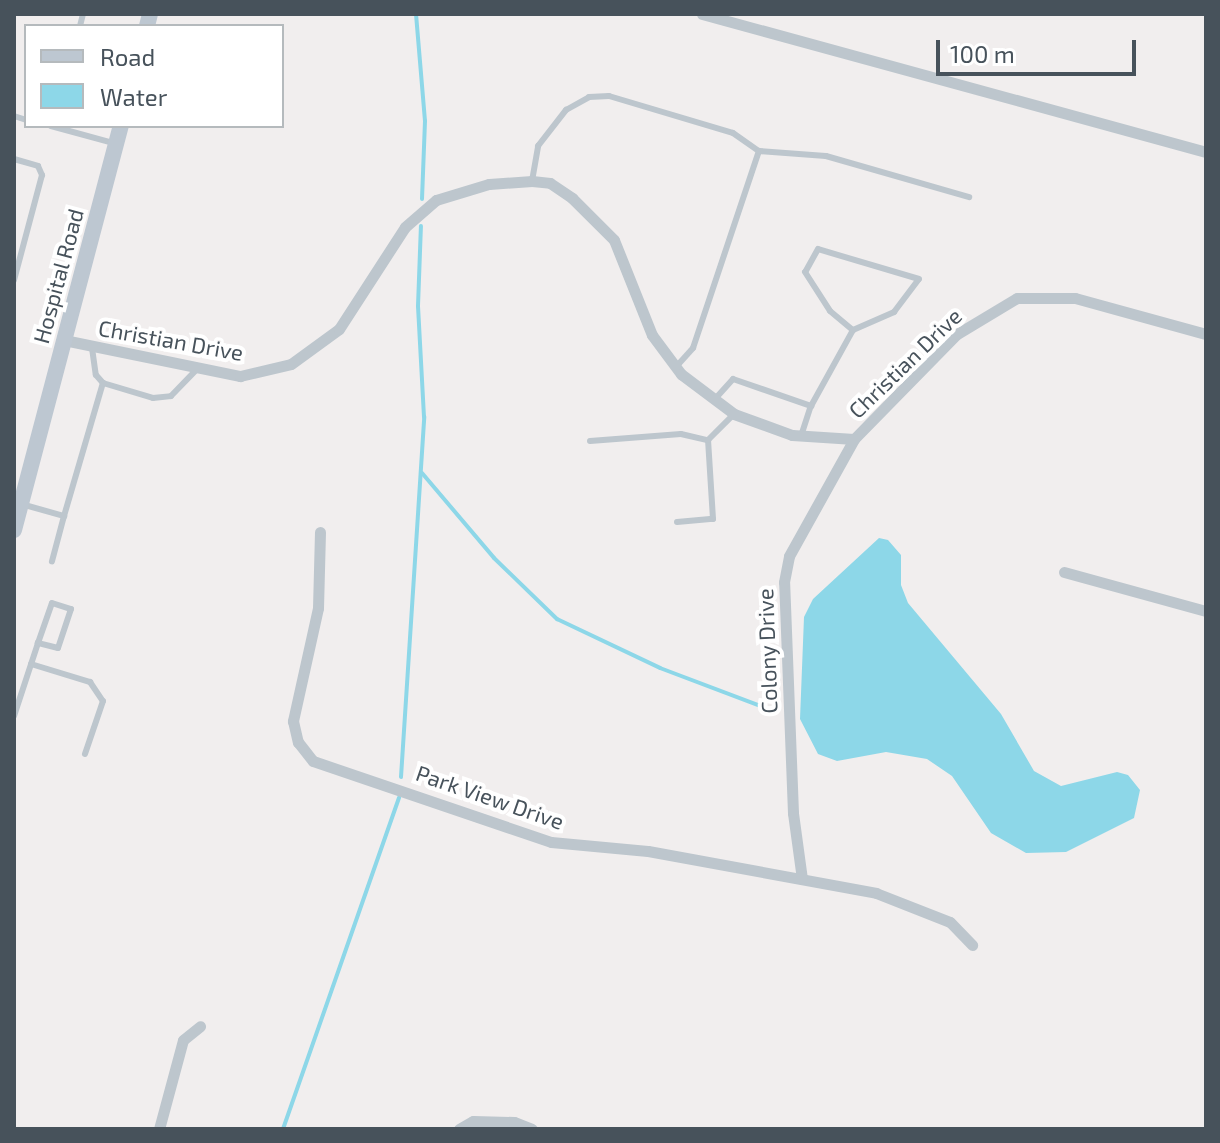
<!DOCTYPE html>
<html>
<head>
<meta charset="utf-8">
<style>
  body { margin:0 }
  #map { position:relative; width:1220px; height:1143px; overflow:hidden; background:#f1eeee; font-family:"Exo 2",sans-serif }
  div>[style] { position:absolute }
  .water>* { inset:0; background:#8dd7e8 }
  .stream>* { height:4px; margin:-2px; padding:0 2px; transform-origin:2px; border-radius:2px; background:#8dd7e8 }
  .lane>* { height:6px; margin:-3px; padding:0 3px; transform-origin:3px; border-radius:3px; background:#bdc6cd }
  .street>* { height:11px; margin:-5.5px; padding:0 5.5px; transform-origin:5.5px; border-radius:5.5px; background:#bdc6cd }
  .secondary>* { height:16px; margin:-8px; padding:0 8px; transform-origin:8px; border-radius:8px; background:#bdc7d1 }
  span { translate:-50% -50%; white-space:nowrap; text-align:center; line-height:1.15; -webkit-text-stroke:8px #fff; paint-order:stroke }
  .street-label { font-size:22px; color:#47525b }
  .frame { position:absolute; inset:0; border:16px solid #47525b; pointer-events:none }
  .legend { position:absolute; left:24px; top:24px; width:260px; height:104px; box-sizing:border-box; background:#fff; border:2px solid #b5babd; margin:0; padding:10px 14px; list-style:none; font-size:24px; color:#47525b }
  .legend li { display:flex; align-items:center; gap:16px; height:40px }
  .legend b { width:40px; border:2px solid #b5babd }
  .scale { position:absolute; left:936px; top:40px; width:200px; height:36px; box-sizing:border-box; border:4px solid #47525b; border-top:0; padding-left:10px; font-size:24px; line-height:28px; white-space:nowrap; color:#47525b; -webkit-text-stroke:6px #fff; paint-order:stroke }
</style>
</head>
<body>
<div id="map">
  <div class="water">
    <i style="clip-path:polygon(879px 538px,888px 540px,901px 555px,901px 585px,908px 603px,1001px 714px,1034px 771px,1061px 786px,1117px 772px,1128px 775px,1140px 790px,1134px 818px,1066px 852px,1026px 853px,991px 833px,952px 776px,927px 759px,886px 752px,837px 761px,818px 754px,800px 719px,804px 617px,813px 599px)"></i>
  </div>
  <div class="stream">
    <i style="left:416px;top:14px;width:107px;rotate:85.2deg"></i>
    <i style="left:425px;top:121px;width:78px;rotate:92.2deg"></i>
    <i style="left:422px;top:473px;width:111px;rotate:49.7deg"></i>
    <i style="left:494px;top:558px;width:88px;rotate:44.1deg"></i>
    <i style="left:557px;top:619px;width:114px;rotate:25.4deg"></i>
    <i style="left:660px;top:668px;width:105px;rotate:20.7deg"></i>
    <i style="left:401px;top:777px;width:361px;rotate:-86.3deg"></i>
    <i style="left:424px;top:417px;width:111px;rotate:-93.1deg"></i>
    <i style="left:418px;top:306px;width:80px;rotate:-87.9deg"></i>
    <i style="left:283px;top:1129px;width:351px;rotate:-70.7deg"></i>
  </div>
  <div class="lane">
    <i style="left:80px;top:26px;width:12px;rotate:-76deg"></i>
    <i style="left:14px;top:116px;width:13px;rotate:18deg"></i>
    <i style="left:51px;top:126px;width:64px;rotate:15.3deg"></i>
    <i style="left:14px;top:159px;width:25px;rotate:16deg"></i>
    <i style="left:38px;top:166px;width:10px;rotate:66deg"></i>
    <i style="left:42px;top:175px;width:109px;rotate:104.9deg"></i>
    <i style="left:532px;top:181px;width:36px;rotate:-80deg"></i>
    <i style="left:538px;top:146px;width:46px;rotate:-52.1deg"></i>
    <i style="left:566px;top:110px;width:26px;rotate:-29deg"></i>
    <i style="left:589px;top:97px;width:20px;rotate:-3deg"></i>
    <i style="left:609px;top:96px;width:129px;rotate:16.6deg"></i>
    <i style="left:733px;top:133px;width:32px;rotate:35deg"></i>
    <i style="left:92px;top:348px;width:27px;rotate:82deg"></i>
    <i style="left:96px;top:375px;width:11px;rotate:49deg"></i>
    <i style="left:103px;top:383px;width:52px;rotate:16.7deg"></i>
    <i style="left:153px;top:398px;width:18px;rotate:-6deg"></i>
    <i style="left:171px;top:396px;width:36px;rotate:-46deg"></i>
    <i style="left:675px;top:368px;width:27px;rotate:-48deg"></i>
    <i style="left:693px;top:348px;width:208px;rotate:-71.5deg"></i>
    <i style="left:759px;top:151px;width:67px;rotate:4.3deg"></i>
    <i style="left:826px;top:156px;width:149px;rotate:16deg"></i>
    <i style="left:715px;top:399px;width:27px;rotate:-48deg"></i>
    <i style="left:733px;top:379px;width:83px;rotate:19.1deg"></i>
    <i style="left:801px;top:436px;width:32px;rotate:-72deg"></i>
    <i style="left:811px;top:406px;width:87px;rotate:-61.1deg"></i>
    <i style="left:853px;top:330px;width:45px;rotate:-23.7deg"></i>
    <i style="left:894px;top:312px;width:41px;rotate:-52.9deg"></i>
    <i style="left:919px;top:279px;width:105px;rotate:-163.5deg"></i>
    <i style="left:818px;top:249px;width:26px;rotate:119deg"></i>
    <i style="left:805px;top:272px;width:46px;rotate:57.3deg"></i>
    <i style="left:830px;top:311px;width:30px;rotate:40deg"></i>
    <i style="left:590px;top:441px;width:91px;rotate:-4.4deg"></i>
    <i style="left:681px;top:434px;width:28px;rotate:13deg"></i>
    <i style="left:21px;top:504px;width:45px;rotate:15.6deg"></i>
    <i style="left:64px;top:516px;width:47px;rotate:104.9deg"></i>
    <i style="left:64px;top:516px;width:139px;rotate:-73.7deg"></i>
    <i style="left:677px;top:522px;width:36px;rotate:-5deg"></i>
    <i style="left:713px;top:519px;width:79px;rotate:-93.6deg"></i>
    <i style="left:708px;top:440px;width:37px;rotate:-45deg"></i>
    <i style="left:31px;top:664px;width:62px;rotate:17deg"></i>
    <i style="left:90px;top:682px;width:23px;rotate:56deg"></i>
    <i style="left:103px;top:701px;width:56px;rotate:108.8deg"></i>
    <i style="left:14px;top:716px;width:77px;rotate:-71.8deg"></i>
    <i style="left:38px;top:643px;width:42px;rotate:-70.7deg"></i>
    <i style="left:52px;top:603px;width:20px;rotate:18deg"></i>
    <i style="left:71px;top:609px;width:41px;rotate:108.4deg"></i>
    <i style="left:58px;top:648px;width:21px;rotate:-166deg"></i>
  </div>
  <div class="street">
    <i style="left:702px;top:14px;width:523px;rotate:15.31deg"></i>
    <i style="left:64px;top:340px;width:180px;rotate:11.6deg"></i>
    <i style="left:240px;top:376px;width:52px;rotate:-13.2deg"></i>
    <i style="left:291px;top:364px;width:59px;rotate:-36.1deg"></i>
    <i style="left:339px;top:329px;width:121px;rotate:-57.1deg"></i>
    <i style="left:405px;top:227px;width:41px;rotate:-41.1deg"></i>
    <i style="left:436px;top:200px;width:55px;rotate:-16.8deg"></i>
    <i style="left:489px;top:184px;width:43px;rotate:-4deg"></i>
    <i style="left:532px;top:181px;width:18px;rotate:6deg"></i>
    <i style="left:550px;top:183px;width:27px;rotate:34deg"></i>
    <i style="left:572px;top:198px;width:59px;rotate:45deg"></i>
    <i style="left:614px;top:240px;width:102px;rotate:68.2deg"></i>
    <i style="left:652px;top:335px;width:49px;rotate:53.4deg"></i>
    <i style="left:681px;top:374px;width:66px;rotate:37deg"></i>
    <i style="left:734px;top:414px;width:62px;rotate:19.9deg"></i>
    <i style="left:792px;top:435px;width:62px;rotate:3.7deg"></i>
    <i style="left:854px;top:439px;width:147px;rotate:-45.6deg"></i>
    <i style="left:957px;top:334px;width:70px;rotate:-31deg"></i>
    <i style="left:1017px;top:298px;width:58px"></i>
    <i style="left:1075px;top:298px;width:136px;rotate:15.4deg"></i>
    <i style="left:320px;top:532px;width:76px;rotate:91.5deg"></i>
    <i style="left:318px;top:608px;width:116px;rotate:102.5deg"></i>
    <i style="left:293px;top:721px;width:22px;rotate:77deg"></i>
    <i style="left:298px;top:742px;width:24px;rotate:52deg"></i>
    <i style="left:313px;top:761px;width:251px;rotate:18.8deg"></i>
    <i style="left:551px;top:842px;width:97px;rotate:5.3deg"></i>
    <i style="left:648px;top:851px;width:232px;rotate:10.4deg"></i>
    <i style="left:876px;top:893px;width:79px;rotate:21.4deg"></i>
    <i style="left:950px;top:922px;width:32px;rotate:46deg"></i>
    <i style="left:1064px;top:572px;width:147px;rotate:15.4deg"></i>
    <i style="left:802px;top:879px;width:67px;rotate:-97.8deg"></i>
    <i style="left:793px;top:813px;width:231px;rotate:-92.2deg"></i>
    <i style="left:784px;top:582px;width:26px;rotate:-79deg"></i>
    <i style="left:789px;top:556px;width:134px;rotate:-60.9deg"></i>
    <i style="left:159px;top:1129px;width:92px;rotate:-74.9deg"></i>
    <i style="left:183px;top:1040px;width:22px;rotate:-39deg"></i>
    <i style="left:459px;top:1129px;width:16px;rotate:-30deg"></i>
    <i style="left:473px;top:1121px;width:41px;rotate:1.4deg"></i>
    <i style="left:514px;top:1122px;width:19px;rotate:21deg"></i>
  </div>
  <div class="secondary">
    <i style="left:147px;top:26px;width:12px;rotate:-76deg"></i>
    <i style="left:14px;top:530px;width:418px;rotate:-75.2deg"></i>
  </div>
  <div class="street-label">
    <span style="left:58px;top:276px;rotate:-75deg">Hospital Road</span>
    <span style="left:171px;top:340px;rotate:10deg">Christian Drive</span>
    <span style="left:905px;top:363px;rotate:-44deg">Christian Drive</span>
    <span style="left:767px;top:651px;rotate:-92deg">Colony Drive</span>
    <span style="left:490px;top:797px;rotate:19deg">Park View Drive</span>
  </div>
  <div class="frame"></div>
  <ul class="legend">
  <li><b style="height:10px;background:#bdc7d1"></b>Road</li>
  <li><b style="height:22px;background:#8dd7e8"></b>Water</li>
  </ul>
  <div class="scale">100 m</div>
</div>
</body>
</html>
